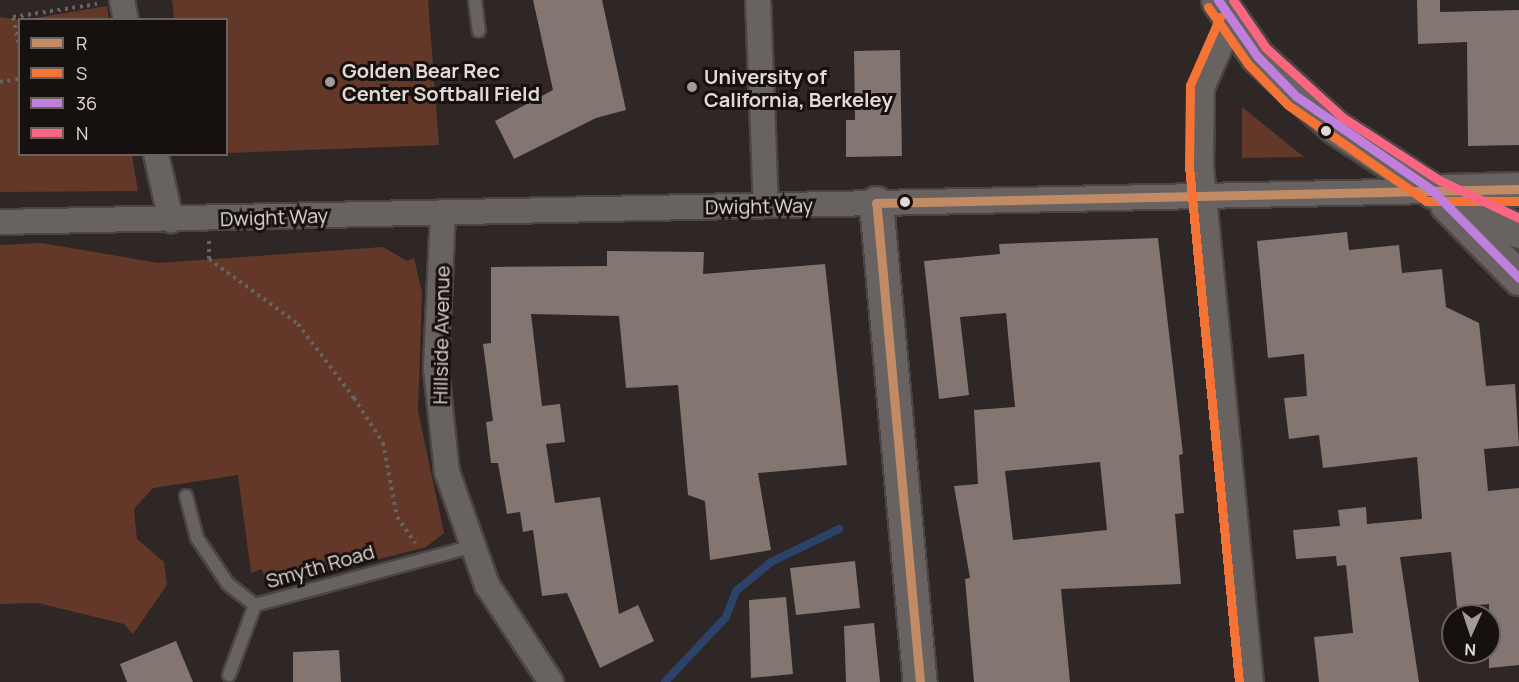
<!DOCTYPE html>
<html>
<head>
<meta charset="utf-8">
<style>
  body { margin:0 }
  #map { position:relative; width:1519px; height:682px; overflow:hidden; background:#2e2725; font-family:Manrope,sans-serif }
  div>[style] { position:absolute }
  .green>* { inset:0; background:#633828 }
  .stream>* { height:8px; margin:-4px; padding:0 4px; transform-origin:4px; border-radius:4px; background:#2c4369 }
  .building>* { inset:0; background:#837570 }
  .path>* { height:4px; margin-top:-2px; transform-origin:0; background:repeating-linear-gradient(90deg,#686260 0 3px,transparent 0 7.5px) }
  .roads { filter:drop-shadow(2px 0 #4b4543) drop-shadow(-2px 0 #4b4543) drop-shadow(0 2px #4b4543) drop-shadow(0 -2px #4b4543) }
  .lane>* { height:12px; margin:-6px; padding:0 6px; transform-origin:6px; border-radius:6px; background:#686260 }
  .street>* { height:24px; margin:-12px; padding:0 12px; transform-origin:12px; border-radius:12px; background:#686260 }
  .secondary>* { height:33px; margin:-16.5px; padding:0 16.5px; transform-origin:16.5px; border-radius:16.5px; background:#686260 }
  .bus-1>* { height:9px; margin:-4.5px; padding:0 4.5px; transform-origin:4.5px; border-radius:4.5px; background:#c18c65 }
  .bus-2>* { height:9px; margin:-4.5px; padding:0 4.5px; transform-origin:4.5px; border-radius:4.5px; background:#f57335 }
  .bus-3>* { height:9px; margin:-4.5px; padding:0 4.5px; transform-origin:4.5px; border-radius:4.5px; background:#c07fdc }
  .bus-4>* { height:9px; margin:-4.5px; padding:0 4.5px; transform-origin:4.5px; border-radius:4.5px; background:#fa6682 }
  .dots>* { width:16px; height:16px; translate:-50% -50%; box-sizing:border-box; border:3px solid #16100e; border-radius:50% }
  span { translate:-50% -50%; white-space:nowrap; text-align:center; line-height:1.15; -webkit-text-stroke:6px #16100e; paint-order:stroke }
  .poi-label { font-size:20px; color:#e3dad7; font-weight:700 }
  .left { translate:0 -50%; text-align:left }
  .street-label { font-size:20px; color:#e3dad7 }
  .legend { position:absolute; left:18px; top:18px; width:210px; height:138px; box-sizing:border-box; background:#16100e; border:2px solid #68615e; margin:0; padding:8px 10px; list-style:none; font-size:18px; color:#e3dad7 }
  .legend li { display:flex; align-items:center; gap:12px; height:30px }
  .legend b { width:30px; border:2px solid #68615e }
  .north { position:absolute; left:1441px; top:604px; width:60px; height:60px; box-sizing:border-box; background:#16100e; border:2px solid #68615e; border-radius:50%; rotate:183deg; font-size:16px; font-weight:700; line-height:24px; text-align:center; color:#e3dad7 }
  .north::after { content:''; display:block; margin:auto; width:21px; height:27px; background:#a49b99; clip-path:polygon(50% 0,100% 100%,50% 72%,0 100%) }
</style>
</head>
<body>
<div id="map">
  <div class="green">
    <i style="clip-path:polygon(172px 0,428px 0,439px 145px,227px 153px,226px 20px,174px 19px)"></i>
    <i style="clip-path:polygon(107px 6px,109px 19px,28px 19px)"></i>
    <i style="clip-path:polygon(0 17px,19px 20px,20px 154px,132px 155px,138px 191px,0 192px)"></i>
    <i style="clip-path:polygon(1242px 107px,1304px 157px,1242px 158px)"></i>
    <i style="clip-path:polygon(41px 243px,159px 263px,383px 247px,407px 261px,414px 258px,422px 292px,418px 411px,444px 533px,426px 547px,271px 587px,261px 569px,251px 573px,238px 475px,153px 488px,134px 509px,137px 539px,164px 562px,167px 585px,133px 634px,124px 624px,38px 603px,0 604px,0 245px)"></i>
  </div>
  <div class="stream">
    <i style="left:665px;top:682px;width:89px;rotate:-46.8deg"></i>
    <i style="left:726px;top:617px;width:28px;rotate:-69deg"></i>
    <i style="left:736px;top:591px;width:45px;rotate:-39.6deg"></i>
    <i style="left:771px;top:562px;width:76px;rotate:-25.9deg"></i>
  </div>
  <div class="building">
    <i style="clip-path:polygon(533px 0,602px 0,626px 110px,596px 118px,514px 159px,495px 121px,553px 90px)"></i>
    <i style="clip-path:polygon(1417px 0,1440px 0,1440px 12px,1519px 10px,1519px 145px,1468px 146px,1467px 42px,1418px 44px)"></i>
    <i style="clip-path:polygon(900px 50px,902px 156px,846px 157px,846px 120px,855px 120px,854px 51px)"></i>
    <i style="clip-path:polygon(1347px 232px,1349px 250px,1399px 245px,1402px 273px,1442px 269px,1446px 307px,1479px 323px,1486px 386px,1515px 384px,1519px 446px,1484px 449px,1488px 491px,1519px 488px,1519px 665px,1489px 668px,1489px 604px,1457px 607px,1451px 552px,1400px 557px,1419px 682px,1319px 682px,1314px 637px,1353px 633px,1346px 565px,1337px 566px,1336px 556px,1296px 559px,1293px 530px,1340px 526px,1338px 510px,1366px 507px,1367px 524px,1422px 519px,1417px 457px,1323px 468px,1319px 435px,1289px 439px,1284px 398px,1307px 396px,1304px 354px,1268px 358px,1257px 241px)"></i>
    <i style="clip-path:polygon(evenodd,1158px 238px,1183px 454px,1179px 455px,1184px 513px,1175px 514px,1181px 584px,1061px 589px,1070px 682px,974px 682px,965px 579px,970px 578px,954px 486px,978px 484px,974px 410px,1015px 407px,1006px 313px,960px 317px,969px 395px,939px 399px,924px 261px,1000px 254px,999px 244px,1158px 238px,1100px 462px,1107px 530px,1013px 540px,1005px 471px,1100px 462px)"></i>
    <i style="clip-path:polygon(607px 251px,704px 252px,703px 274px,825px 264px,847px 465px,758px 473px,771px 550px,710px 560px,705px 501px,688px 495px,678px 385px,626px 388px,619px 316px,531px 314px,542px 406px,560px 404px,565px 442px,546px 444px,555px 503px,600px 497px,619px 614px,638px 605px,654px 641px,600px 668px,567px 593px,542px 596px,533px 530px,523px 532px,520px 512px,507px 514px,498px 463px,491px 463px,486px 422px,493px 421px,483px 344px,491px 343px,491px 267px,607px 266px)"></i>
    <i style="clip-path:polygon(855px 561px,860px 608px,796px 615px,790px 568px)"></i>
    <i style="clip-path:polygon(786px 597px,793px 674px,751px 678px,749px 600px)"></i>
    <i style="clip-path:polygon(874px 623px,880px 682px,846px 682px,844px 626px)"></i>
    <i style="clip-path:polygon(176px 641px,193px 682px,127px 682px,120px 664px)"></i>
    <i style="clip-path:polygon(339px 650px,341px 682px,293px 682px,293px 652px)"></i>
  </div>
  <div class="path">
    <i style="left:20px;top:50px;width:34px;rotate:-102deg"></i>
    <i style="left:13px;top:17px;width:85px;rotate:-8.8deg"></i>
    <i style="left:0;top:82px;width:20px;rotate:-9deg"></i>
    <i style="left:209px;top:241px;width:18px;rotate:90deg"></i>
    <i style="left:209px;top:259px;width:110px;rotate:36.1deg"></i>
    <i style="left:298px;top:324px;width:93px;rotate:52.9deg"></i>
    <i style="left:354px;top:398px;width:54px;rotate:57.2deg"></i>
    <i style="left:383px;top:443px;width:75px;rotate:79.3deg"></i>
    <i style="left:397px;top:517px;width:32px;rotate:55deg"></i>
  </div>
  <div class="roads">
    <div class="lane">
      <i style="left:475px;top:0;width:31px;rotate:83deg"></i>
      <i style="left:186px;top:496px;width:43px;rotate:75.3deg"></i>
      <i style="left:197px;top:538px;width:55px;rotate:56deg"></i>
      <i style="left:228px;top:584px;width:34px;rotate:38deg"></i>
      <i style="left:229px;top:675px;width:75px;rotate:-69.6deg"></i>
      <i style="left:255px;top:605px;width:223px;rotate:-15.1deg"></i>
    </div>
    <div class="street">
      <i style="left:122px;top:0;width:20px;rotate:79deg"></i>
      <i style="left:758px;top:0;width:205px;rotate:87.8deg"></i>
      <i style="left:1231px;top:22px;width:72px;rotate:113.7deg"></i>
      <i style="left:1202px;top:88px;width:78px;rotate:90.7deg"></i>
      <i style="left:1201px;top:166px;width:518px;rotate:84.47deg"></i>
      <i style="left:156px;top:154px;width:68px;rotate:77.2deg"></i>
      <i style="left:443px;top:212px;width:157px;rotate:92.6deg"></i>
      <i style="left:436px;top:369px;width:104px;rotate:83.9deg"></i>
      <i style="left:447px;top:472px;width:120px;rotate:70.5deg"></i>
      <i style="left:487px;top:585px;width:116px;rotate:56.6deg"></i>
      <i style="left:0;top:222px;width:1433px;rotate:-1.24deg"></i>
    </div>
    <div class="secondary">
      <i style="left:1218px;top:0;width:68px;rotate:55.1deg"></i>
      <i style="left:1257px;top:56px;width:105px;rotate:42.3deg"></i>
      <i style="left:1335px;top:127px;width:117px;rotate:33.1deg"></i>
      <i style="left:1433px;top:191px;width:95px;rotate:24.9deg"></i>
      <i style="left:1443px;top:191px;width:76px;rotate:-1.5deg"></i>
      <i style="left:876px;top:203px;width:481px;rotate:84.8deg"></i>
      <i style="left:1447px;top:205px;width:103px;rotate:45.4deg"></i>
    </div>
  </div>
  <div class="bus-1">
    <i style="left:920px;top:682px;width:481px;rotate:-95.2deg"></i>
    <i style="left:876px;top:203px;width:643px;rotate:-1.25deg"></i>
  </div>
  <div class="bus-2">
    <i style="left:1208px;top:7px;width:70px;rotate:54.9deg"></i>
    <i style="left:1248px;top:64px;width:57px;rotate:45.7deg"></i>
    <i style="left:1288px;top:105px;width:168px;rotate:34.8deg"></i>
    <i style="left:1426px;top:201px;width:93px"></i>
    <i style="left:1220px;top:17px;width:74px;rotate:113.8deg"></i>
    <i style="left:1190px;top:85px;width:81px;rotate:90.7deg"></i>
    <i style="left:1189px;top:166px;width:518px;rotate:84.47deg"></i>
  </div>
  <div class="bus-3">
    <i style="left:1218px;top:0;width:68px;rotate:55.1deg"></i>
    <i style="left:1257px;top:56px;width:56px;rotate:45.7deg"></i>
    <i style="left:1296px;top:96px;width:167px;rotate:34.7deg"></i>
    <i style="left:1433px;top:191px;width:122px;rotate:45.3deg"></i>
  </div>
  <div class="bus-4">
    <i style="left:1233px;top:0;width:58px;rotate:55.5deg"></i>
    <i style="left:1266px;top:48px;width:103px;rotate:42.2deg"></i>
    <i style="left:1342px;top:117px;width:116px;rotate:33deg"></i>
    <i style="left:1439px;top:180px;width:89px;rotate:25.4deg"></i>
  </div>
  <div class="dots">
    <i style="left:330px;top:82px;background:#a49b99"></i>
    <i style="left:692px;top:87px;background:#a49b99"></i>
    <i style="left:1326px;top:131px;background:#e3dad7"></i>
    <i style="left:905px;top:202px;background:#e3dad7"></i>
  </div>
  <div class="poi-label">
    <span class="left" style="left:342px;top:82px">Golden Bear Rec<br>Center Softball Field</span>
    <span class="left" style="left:704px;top:88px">University of<br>California, Berkeley</span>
  </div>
  <div class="street-label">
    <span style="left:759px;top:206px;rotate:-1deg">Dwight Way</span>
    <span style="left:274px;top:217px;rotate:-2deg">Dwight Way</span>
    <span style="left:441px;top:335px;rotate:-89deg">Hillside Avenue</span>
    <span style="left:320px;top:566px;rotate:-16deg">Smyth Road</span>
  </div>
  <ul class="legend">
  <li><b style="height:8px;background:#c18c65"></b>R</li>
  <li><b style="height:8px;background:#f57335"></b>S</li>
  <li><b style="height:8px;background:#c07fdc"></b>36</li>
  <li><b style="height:8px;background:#fa6682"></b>N</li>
  </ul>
  <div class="north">N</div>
</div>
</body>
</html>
